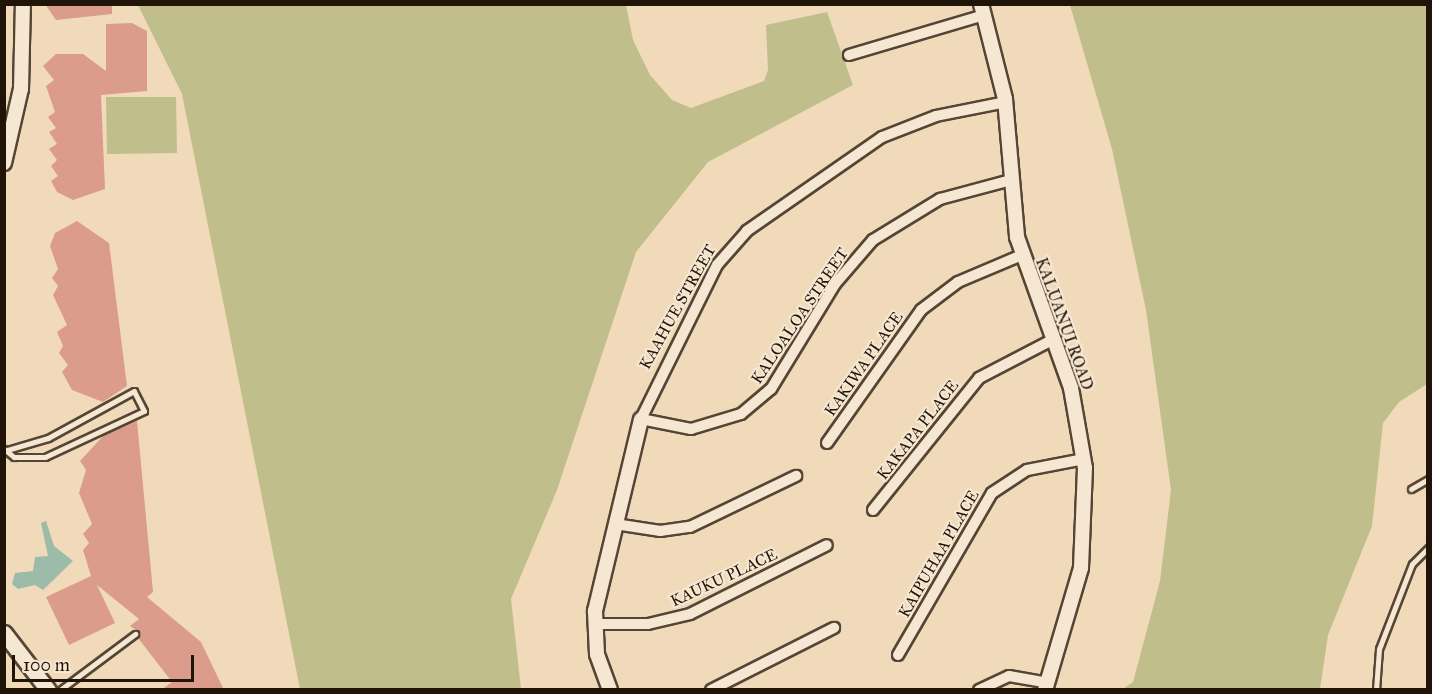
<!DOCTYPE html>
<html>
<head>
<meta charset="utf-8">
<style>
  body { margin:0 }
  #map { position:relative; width:1432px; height:694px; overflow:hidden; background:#f1dab9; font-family:"IM FELL Great Primer",serif }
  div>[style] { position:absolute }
  .green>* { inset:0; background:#c0be8b }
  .water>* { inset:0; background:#9cbba9 }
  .building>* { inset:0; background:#db9c8c }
  .roads { filter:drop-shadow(2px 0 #544534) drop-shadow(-2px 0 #544534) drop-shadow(0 2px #544534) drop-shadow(0 -2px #544534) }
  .service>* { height:5px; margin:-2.5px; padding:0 2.5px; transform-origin:2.5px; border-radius:2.5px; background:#f6e7d2 }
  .minor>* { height:10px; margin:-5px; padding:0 5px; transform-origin:5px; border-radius:5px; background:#f6e7d2 }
  .tertiary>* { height:14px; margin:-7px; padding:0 7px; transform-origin:7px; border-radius:7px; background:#f6e7d2 }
  .secondary>* { height:15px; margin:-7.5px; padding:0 7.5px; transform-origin:7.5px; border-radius:7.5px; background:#f6e7d2 }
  span { translate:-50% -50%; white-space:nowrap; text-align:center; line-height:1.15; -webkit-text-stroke:4.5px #f6e7d2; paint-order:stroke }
  .street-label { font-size:16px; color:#201308 }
  .frame { position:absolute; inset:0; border:6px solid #201308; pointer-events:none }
  .scale { position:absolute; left:12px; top:655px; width:182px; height:27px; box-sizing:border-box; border:3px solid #201308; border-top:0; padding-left:8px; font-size:18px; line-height:21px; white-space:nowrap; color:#201308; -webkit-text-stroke:4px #f6e7d2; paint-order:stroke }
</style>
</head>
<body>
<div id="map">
  <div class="green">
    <i style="clip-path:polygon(138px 5px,626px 5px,633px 40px,650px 75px,672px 100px,691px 108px,764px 81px,768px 70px,766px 25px,827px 12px,853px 85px,708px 162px,636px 252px,557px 490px,511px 599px,521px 689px,300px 689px,182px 94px)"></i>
    <i style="clip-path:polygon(1070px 5px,1427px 5px,1427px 384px,1399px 402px,1383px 423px,1372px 526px,1328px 635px,1320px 689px,1123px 689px,1133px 682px,1160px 581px,1171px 490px,1146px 310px,1112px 149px)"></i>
    <i style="clip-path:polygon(106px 97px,176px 97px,177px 153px,107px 154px)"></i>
  </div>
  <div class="water">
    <i style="clip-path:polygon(46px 521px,54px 546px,73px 561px,43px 590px,35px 585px,18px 589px,12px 584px,15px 573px,33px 571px,35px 557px,48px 556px,41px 523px)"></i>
  </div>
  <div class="building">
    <i style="clip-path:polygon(45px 4px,112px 4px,112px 14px,56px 20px)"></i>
    <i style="clip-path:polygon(132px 23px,147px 31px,147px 91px,101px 95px,105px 189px,73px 200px,57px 192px,51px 181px,58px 176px,51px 166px,57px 160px,49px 149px,57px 144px,49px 132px,56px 128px,48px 117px,55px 112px,46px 86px,54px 80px,43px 66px,56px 54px,83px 54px,106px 71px,106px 24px)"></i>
    <i style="clip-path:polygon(77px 221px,109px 243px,127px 386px,103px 402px,72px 390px,62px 372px,68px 365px,59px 353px,63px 346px,57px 332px,67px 325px,53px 295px,58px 286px,52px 278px,58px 269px,50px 246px,55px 233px)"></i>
    <i style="clip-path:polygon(137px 421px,153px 592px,147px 597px,201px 642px,224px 690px,161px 690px,172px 682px,138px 638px,139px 632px,130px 626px,139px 619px,97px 585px,115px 623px,69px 645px,46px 597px,91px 576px,83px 550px,89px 543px,83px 534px,92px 524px,79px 493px,86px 470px,80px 461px,105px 434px)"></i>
  </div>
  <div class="roads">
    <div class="service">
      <i style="left:4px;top:449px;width:13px;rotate:39deg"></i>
      <i style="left:14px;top:457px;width:31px"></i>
      <i style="left:45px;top:457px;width:109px;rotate:-24.9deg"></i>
      <i style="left:144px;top:411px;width:22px;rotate:-117deg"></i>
      <i style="left:134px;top:391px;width:98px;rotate:151.3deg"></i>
      <i style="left:48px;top:438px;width:43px;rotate:163.7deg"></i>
      <i style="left:1411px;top:489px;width:20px;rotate:-30deg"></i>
      <i style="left:60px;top:690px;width:94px;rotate:-36.7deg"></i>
      <i style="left:1376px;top:690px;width:41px;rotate:-85.8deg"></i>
      <i style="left:1379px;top:649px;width:91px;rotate:-68.8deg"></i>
      <i style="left:1412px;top:564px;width:23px;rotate:-45deg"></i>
    </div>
    <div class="minor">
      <i style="left:849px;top:55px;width:141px;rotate:-16.5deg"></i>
      <i style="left:1006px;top:102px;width:71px;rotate:168.7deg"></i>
      <i style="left:936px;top:116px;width:58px;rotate:158.7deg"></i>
      <i style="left:882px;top:137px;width:165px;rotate:145.2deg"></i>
      <i style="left:747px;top:231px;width:45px;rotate:131.4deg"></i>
      <i style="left:717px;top:265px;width:172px;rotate:116.3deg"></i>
      <i style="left:641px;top:419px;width:51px;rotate:11.3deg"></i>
      <i style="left:691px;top:429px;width:52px;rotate:-16.7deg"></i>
      <i style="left:741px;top:414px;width:39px;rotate:-40deg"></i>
      <i style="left:771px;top:389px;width:123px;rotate:-58.6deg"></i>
      <i style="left:835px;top:284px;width:58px;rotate:-49.2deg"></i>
      <i style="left:873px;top:240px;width:79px;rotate:-31.5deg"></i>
      <i style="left:940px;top:199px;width:73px;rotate:-15deg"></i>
      <i style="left:827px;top:443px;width:163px;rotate:-54.7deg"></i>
      <i style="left:921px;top:310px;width:46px;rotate:-37.1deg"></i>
      <i style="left:958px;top:282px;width:69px;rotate:-22.9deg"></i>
      <i style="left:873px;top:510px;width:169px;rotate:-51.2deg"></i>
      <i style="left:979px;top:378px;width:85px;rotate:-27.5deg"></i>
      <i style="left:615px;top:524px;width:46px;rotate:8.8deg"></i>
      <i style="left:660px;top:531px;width:30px;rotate:-8deg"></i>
      <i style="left:690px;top:527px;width:118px;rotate:-25.7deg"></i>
      <i style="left:594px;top:624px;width:54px"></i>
      <i style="left:648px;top:624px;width:43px;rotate:-13.4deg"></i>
      <i style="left:690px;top:614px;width:153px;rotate:-26.7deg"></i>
      <i style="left:898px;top:655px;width:187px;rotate:-59.9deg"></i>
      <i style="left:992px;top:493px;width:42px;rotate:-33.3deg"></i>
      <i style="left:1027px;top:470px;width:58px;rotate:-10.9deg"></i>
      <i style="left:711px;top:690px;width:138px;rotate:-26.8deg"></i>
      <i style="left:979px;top:690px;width:33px;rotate:-25deg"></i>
      <i style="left:1009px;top:676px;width:40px;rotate:10deg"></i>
    </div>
    <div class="tertiary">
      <i style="left:981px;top:4px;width:98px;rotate:75.8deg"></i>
      <i style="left:1005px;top:99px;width:139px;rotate:85deg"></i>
      <i style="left:1017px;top:237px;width:160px;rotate:70.3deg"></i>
      <i style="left:1071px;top:388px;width:81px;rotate:80.1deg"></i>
      <i style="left:1085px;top:468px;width:100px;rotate:92.3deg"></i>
      <i style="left:1081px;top:568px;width:127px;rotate:106.4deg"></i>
      <i style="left:4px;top:163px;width:76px;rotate:-77.1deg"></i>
      <i style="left:21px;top:89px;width:85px;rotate:-88.7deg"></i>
      <i style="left:610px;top:690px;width:38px;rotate:-110deg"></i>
      <i style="left:597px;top:654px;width:43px;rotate:-92.7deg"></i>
      <i style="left:595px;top:611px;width:197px;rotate:-76.5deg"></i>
    </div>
    <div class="secondary">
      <i style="left:4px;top:633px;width:72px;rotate:52.3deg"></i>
    </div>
  </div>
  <div class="street-label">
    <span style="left:678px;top:307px;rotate:-61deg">KAAHUE STREET</span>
    <span style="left:800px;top:316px;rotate:-56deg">KALOALOA STREET</span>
    <span style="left:1064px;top:324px;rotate:70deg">KALUANUI ROAD</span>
    <span style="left:864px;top:364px;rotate:-55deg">KAKIWA PLACE</span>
    <span style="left:918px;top:430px;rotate:-52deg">KAKAPA PLACE</span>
    <span style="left:939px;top:554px;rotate:-60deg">KAIPUHAA PLACE</span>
    <span style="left:724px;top:578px;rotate:-25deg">KAUKU PLACE</span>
  </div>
  <div class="frame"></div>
  <div class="scale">100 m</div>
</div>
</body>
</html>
